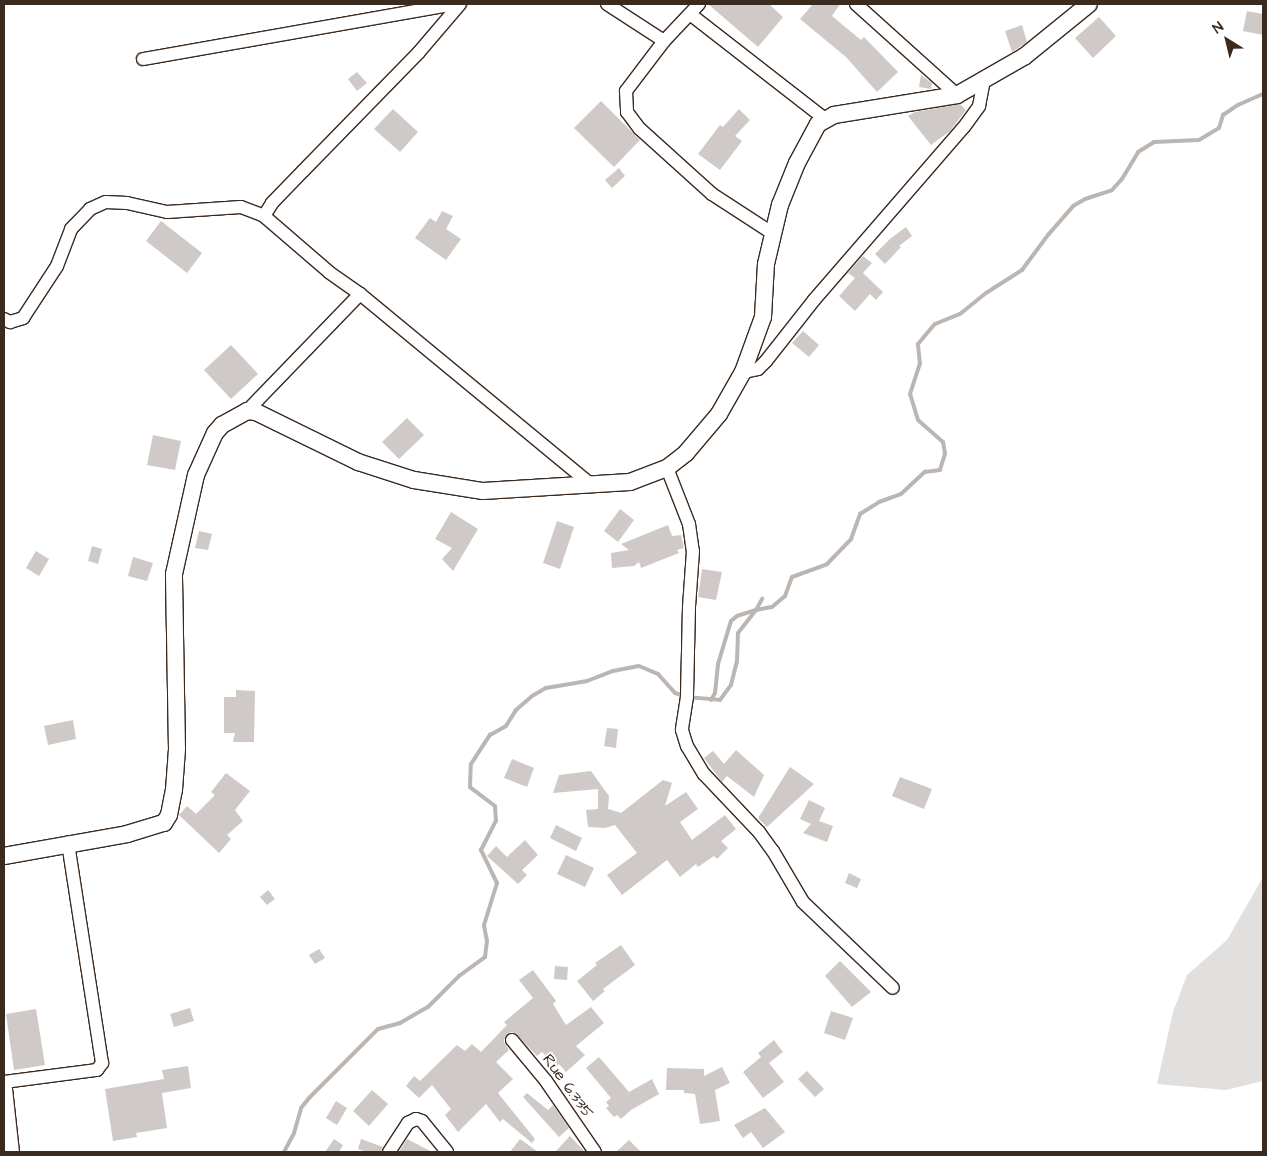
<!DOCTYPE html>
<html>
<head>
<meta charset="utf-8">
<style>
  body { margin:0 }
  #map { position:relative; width:1267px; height:1156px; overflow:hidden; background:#fff; font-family:"Architects Daughter",sans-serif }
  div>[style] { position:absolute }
  .green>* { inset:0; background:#e2e0de }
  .stream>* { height:4px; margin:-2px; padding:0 2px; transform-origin:2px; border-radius:2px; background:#bcb6b3 }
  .building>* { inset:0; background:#cfcac7 }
  .roads { filter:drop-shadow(1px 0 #3b2a1e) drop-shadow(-1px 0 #3b2a1e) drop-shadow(0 1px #3b2a1e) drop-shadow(0 -1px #3b2a1e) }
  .minor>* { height:12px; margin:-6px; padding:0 6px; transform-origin:6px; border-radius:6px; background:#fff }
  .tertiary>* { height:16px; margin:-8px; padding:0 8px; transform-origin:8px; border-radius:8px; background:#fff }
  span { translate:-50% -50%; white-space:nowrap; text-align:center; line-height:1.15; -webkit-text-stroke:4px #fff; paint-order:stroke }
  .street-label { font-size:16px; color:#3b2a1e }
  .frame { position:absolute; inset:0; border:5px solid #3b2a1e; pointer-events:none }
  .north { position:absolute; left:1202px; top:15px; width:50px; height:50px; -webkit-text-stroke:4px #fff; paint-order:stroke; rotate:324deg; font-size:14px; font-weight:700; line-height:20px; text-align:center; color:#3b2a1e }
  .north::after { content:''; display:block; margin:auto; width:18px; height:22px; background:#3b2a1e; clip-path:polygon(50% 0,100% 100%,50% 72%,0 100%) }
</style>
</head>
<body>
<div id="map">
  <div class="green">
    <i style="clip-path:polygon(1263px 877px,1263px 1081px,1226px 1090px,1157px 1084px,1173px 1012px,1187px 975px,1227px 940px)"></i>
  </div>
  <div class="stream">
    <i style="left:711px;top:700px;width:8px;rotate:-60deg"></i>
    <i style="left:715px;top:693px;width:29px;rotate:-84deg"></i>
    <i style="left:718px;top:664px;width:45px;rotate:-73.2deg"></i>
    <i style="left:731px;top:621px;width:8px;rotate:-40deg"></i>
    <i style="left:737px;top:616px;width:20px;rotate:-18deg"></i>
    <i style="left:756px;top:610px;width:13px;rotate:-61deg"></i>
    <i style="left:284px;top:1152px;width:21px;rotate:-62deg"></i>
    <i style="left:294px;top:1133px;width:26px;rotate:-74deg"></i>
    <i style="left:301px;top:1108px;width:14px;rotate:-51deg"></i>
    <i style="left:310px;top:1097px;width:96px;rotate:-45deg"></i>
    <i style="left:378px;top:1029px;width:23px;rotate:-15deg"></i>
    <i style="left:400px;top:1023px;width:32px;rotate:-30deg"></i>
    <i style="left:428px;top:1007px;width:44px;rotate:-45deg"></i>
    <i style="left:459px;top:976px;width:32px;rotate:-36deg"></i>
    <i style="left:485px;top:957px;width:16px;rotate:-83deg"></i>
    <i style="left:487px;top:941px;width:16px;rotate:-101deg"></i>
    <i style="left:484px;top:925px;width:44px;rotate:-72.8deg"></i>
    <i style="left:497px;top:883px;width:37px;rotate:-116deg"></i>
    <i style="left:481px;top:850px;width:33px;rotate:-63deg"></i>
    <i style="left:496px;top:821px;width:15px;rotate:-94deg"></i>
    <i style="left:495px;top:806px;width:31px;rotate:-143deg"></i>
    <i style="left:470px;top:787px;width:23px;rotate:-88deg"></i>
    <i style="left:471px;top:764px;width:35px;rotate:-57deg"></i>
    <i style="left:490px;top:735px;width:18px;rotate:-29deg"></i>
    <i style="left:506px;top:726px;width:19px;rotate:-58deg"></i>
    <i style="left:516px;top:710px;width:21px;rotate:-41deg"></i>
    <i style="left:532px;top:696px;width:16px;rotate:-30deg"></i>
    <i style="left:546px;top:688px;width:42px;rotate:-9.7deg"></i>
    <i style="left:587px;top:681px;width:28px;rotate:-21deg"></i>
    <i style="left:613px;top:671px;width:26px;rotate:-11deg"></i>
    <i style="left:639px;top:666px;width:21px;rotate:23deg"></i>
    <i style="left:658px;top:674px;width:25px;rotate:48deg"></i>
    <i style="left:675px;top:693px;width:13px;rotate:18deg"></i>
    <i style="left:687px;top:697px;width:33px;rotate:5deg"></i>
    <i style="left:720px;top:700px;width:19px;rotate:-54deg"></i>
    <i style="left:731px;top:685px;width:25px;rotate:-76deg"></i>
    <i style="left:737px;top:661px;width:28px;rotate:-88deg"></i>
    <i style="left:738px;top:633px;width:29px;rotate:-52deg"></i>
    <i style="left:756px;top:610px;width:16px;rotate:-11deg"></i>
    <i style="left:772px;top:607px;width:17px;rotate:-40deg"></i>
    <i style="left:785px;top:596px;width:20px;rotate:-70deg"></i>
    <i style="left:792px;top:577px;width:37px;rotate:-20deg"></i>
    <i style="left:827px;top:564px;width:35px;rotate:-46deg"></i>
    <i style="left:851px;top:539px;width:27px;rotate:-70deg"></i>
    <i style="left:860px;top:514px;width:22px;rotate:-32deg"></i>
    <i style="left:879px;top:502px;width:23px;rotate:-20deg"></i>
    <i style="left:901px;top:494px;width:33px;rotate:-43deg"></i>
    <i style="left:925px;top:472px;width:15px;rotate:-8deg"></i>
    <i style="left:940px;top:470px;width:17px;rotate:-73deg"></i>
    <i style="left:945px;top:454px;width:12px;rotate:-99deg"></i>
    <i style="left:943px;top:442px;width:33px;rotate:-139deg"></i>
    <i style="left:918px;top:420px;width:27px;rotate:-107deg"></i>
    <i style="left:910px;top:394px;width:32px;rotate:-72deg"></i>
    <i style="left:920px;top:364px;width:20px;rotate:-96deg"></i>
    <i style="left:918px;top:344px;width:26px;rotate:-50deg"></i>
    <i style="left:935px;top:324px;width:27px;rotate:-22deg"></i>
    <i style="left:960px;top:314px;width:33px;rotate:-39deg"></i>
    <i style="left:986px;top:293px;width:43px;rotate:-32.6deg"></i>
    <i style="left:1022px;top:270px;width:44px;rotate:-53.4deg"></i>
    <i style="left:1048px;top:235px;width:38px;rotate:-49deg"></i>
    <i style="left:1073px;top:206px;width:14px;rotate:-30deg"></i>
    <i style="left:1085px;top:199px;width:28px;rotate:-18deg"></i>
    <i style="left:1112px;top:190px;width:15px;rotate:-48deg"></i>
    <i style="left:1122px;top:179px;width:31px;rotate:-59deg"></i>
    <i style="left:1138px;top:152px;width:19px;rotate:-32deg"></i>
    <i style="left:1154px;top:142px;width:45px;rotate:-2.5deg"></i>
    <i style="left:1199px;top:140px;width:23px;rotate:-31deg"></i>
    <i style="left:1219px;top:128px;width:14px;rotate:-73deg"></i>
    <i style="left:1223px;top:115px;width:18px;rotate:-34deg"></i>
    <i style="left:1238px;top:105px;width:27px;rotate:-24deg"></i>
  </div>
  <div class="building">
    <i style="clip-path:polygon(708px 4px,769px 4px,783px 17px,758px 47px)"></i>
    <i style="clip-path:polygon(813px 4px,840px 4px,832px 16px,861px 40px,864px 37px,898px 72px,877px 92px,846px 57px,800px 19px)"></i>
    <i style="clip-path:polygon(1247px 11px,1263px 14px,1263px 35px,1243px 31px)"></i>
    <i style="clip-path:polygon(1099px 17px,1116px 36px,1093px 58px,1075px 38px)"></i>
    <i style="clip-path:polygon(1022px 25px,1027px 42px,1012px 52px,1005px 31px)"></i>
    <i style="clip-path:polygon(357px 72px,367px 83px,357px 91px,348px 79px)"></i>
    <i style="clip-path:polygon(921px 75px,932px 83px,931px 89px,919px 87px)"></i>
    <i style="clip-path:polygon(601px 101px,640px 140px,614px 167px,574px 128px)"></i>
    <i style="clip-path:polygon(960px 104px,966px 110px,950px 131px,931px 145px,908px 116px,915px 112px)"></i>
    <i style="clip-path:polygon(393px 109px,418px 132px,400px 152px,374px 129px)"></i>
    <i style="clip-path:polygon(739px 109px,750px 120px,735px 136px,742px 141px,720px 170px,698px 154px,720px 125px,723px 127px)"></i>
    <i style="clip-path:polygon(619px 168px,625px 176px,612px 188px,605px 180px)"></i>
    <i style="clip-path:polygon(442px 211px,453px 216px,446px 229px,461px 239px,446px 260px,415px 238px,430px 218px,436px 222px)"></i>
    <i style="clip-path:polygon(161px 221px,202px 253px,187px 273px,146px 241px)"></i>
    <i style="clip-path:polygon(906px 227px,912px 236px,899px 246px,901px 247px,885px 264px,875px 254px,891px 238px)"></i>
    <i style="clip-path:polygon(863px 256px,872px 263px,863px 273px,883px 292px,876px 300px,870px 294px,855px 311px,839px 296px,855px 278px,848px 273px)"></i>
    <i style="clip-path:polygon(803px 331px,819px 345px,809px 357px,792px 343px)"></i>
    <i style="clip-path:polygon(231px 345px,258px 374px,231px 399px,204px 370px)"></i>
    <i style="clip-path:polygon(407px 418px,424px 435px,399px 459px,382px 442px)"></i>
    <i style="clip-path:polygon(153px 435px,181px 441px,175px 470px,147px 465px)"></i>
    <i style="clip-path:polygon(620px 509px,634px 520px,618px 542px,604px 531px)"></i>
    <i style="clip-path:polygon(451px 512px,478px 529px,453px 571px,442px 559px,452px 548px,435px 539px)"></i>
    <i style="clip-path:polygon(557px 521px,574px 527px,560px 569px,543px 563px)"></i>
    <i style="clip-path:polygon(668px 525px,672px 536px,681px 535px,684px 548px,677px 550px,679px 553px,641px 568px,639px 562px,634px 566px,612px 568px,611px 553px,629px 550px,621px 544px)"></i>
    <i style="clip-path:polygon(199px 531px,212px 534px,208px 550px,195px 548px)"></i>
    <i style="clip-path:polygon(92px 546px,102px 549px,98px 564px,88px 561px)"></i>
    <i style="clip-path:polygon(36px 551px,49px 559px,39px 576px,26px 568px)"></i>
    <i style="clip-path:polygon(133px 557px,153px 563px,147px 581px,128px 576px)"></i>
    <i style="clip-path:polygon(702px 569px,722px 572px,716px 600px,698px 597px)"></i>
    <i style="clip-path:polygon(236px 690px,255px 691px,254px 742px,233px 742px,235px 733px,224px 733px,224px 697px,236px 697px)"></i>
    <i style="clip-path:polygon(73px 720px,76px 739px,48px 745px,44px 726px)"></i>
    <i style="clip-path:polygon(607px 728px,618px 729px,616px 748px,604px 746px)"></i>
    <i style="clip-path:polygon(736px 750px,764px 775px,754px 797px,727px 776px,722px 782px,704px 758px,713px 751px,724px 764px)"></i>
    <i style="clip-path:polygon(512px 759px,534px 768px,527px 787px,504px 778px)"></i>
    <i style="clip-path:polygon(790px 767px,814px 784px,767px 827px,758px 818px)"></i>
    <i style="clip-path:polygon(591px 771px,609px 796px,608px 809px,621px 813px,663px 780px,672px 783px,665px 806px,686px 792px,698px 809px,680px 822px,692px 840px,725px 815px,736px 829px,721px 841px,728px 848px,717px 859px,714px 856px,698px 867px,696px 864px,680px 877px,667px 860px,622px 895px,607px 875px,637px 853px,615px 825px,605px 828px,588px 827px,586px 810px,598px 809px,598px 789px,553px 793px,559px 775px)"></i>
    <i style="clip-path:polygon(226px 773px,250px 791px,235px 810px,243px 821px,227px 835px,231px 839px,219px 853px,179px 815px,187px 806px,196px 814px,215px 795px,211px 792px)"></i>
    <i style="clip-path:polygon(900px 777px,932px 789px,924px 809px,892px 796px)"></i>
    <i style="clip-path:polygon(809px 800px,825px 808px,819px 821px,833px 826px,827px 842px,803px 833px,811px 824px,800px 819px)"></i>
    <i style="clip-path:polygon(556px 825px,582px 838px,576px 851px,550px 838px)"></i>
    <i style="clip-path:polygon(525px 840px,538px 855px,522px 870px,527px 875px,518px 884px,487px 856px,496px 846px,507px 857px)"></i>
    <i style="clip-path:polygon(566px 855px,594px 868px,585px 887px,557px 874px)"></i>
    <i style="clip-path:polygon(849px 873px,861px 879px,857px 888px,845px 883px)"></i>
    <i style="clip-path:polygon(268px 890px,275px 899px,267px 905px,260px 897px)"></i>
    <i style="clip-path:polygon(621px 945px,635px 965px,603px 989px,605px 991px,593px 1001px,577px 981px,597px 965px,595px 963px)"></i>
    <i style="clip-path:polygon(319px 949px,325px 958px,315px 964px,309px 955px)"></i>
    <i style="clip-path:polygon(840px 961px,871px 992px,852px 1007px,825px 976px)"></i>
    <i style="clip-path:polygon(555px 966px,568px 967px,567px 980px,554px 979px)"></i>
    <i style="clip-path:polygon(533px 970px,556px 1001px,553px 1004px,566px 1025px,591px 1007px,604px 1023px,576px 1046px,585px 1055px,566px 1072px,559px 1064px,556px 1067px,542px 1052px,537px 1056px,515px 1033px,510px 1032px,505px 1037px,504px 1042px,509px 1050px,496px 1062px,513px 1079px,498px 1093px,535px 1139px,532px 1143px,503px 1119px,500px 1122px,486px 1104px,458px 1132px,445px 1115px,451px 1109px,432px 1085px,419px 1098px,406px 1086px,414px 1076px,420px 1081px,457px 1045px,465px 1051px,472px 1044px,481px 1052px,507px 1025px,504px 1022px,533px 998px,519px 980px)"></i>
    <i style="clip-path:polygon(190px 1008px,194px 1021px,174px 1027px,170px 1014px)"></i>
    <i style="clip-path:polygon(36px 1009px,45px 1065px,14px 1070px,6px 1014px)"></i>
    <i style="clip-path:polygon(831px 1011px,853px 1018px,845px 1040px,824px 1033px)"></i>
    <i style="clip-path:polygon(774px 1040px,783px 1052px,769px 1063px,784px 1082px,763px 1098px,743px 1072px,761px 1057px,758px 1053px)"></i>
    <i style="clip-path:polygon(599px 1057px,629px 1092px,652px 1079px,659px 1094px,631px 1110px,621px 1119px,617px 1115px,614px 1117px,606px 1108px,609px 1106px,606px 1102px,611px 1098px,586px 1068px)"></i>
    <i style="clip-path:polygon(188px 1066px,191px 1088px,162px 1093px,167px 1128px,136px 1133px,137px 1137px,113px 1141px,105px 1089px,164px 1079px,162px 1070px)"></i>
    <i style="clip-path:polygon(722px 1067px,730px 1083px,715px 1090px,720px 1121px,700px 1124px,695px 1094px,684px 1093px,684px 1090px,666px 1090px,667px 1068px,704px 1069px,704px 1076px)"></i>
    <i style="clip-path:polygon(807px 1071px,824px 1089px,815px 1097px,798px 1079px)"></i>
    <i style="clip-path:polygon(372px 1090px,388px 1104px,369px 1126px,353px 1111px)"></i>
    <i style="clip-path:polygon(527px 1093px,548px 1110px,553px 1105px,569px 1128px,559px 1137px,523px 1097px)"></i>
    <i style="clip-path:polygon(336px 1101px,347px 1108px,337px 1125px,326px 1118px)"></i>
    <i style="clip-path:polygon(765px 1108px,785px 1132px,763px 1148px,751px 1132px,743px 1138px,734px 1125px)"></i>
    <i style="clip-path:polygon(570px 1136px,585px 1152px,555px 1152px)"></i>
    <i style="clip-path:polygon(334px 1139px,343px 1145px,339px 1152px,325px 1152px)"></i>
    <i style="clip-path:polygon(361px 1139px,383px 1147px,381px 1152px,366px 1152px,358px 1149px)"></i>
    <i style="clip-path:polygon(407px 1139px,432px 1152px,399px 1152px)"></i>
    <i style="clip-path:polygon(520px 1139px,538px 1152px,510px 1152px)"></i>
    <i style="clip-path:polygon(629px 1140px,641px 1152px,616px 1152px)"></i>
  </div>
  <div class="roads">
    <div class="minor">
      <i style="left:607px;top:4px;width:68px;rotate:33deg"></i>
      <i style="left:699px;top:4px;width:51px;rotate:133.4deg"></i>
      <i style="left:664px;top:41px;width:63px;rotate:127.2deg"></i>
      <i style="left:626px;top:91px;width:21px;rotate:87deg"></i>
      <i style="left:627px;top:112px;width:21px;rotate:53deg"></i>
      <i style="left:640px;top:129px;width:97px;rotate:42.1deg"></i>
      <i style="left:712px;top:194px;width:72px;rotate:33deg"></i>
      <i style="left:856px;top:4px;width:136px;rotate:42deg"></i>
      <i style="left:690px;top:14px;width:171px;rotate:37.9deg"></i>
      <i style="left:143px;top:59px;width:318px;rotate:-10deg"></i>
      <i style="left:360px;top:294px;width:301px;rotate:39.5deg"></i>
      <i style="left:4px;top:319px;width:7px;rotate:27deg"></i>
      <i style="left:10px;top:322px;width:14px;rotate:-17deg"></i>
      <i style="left:23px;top:318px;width:62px;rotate:-56.8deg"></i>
      <i style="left:57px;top:266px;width:40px;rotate:-69deg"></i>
      <i style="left:71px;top:229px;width:28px;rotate:-46deg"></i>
      <i style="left:90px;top:209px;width:17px;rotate:-24deg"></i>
      <i style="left:106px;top:202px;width:21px;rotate:3deg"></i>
      <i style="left:127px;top:203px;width:41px;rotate:12.7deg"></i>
      <i style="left:167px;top:212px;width:74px;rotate:-3.9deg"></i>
      <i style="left:241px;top:207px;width:25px;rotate:21deg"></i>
      <i style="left:264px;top:216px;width:15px;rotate:-58deg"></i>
      <i style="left:272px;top:203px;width:45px;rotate:-45.9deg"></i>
      <i style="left:303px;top:171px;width:166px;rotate:-45.7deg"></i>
      <i style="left:419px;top:52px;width:63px;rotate:-49.5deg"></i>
      <i style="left:743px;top:372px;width:15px;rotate:-11deg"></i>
      <i style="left:758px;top:369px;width:11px;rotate:-45deg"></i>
      <i style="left:766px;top:361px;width:78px;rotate:-51.8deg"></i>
      <i style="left:814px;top:300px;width:229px;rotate:-49.1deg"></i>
      <i style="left:964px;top:127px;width:26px;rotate:-54deg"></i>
      <i style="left:979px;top:106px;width:25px;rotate:-79deg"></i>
      <i style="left:247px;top:411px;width:163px;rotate:-46deg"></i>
      <i style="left:360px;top:294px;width:38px;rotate:-145deg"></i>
      <i style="left:329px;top:272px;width:86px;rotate:-139.3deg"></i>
      <i style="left:667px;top:468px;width:60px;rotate:68.6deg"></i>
      <i style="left:689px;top:524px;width:27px;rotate:82deg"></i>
      <i style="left:693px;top:551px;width:56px;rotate:94.1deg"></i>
      <i style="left:689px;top:607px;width:90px;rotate:91.3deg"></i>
      <i style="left:687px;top:697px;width:33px;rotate:99deg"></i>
      <i style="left:682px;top:730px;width:17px;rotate:73deg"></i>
      <i style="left:687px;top:746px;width:33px;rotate:59deg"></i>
      <i style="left:704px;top:774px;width:80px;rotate:46.5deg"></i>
      <i style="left:759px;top:832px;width:24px;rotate:54deg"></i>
      <i style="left:773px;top:851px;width:59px;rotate:59.5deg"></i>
      <i style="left:803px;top:902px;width:124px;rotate:43.7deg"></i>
      <i style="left:512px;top:1040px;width:53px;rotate:50.3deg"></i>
      <i style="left:546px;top:1081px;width:86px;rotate:55.4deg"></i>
      <i style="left:4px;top:1082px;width:94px;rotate:-7.4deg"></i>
      <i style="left:97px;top:1070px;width:9px;rotate:-54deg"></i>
      <i style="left:102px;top:1063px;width:223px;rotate:-98.8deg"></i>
      <i style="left:389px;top:1152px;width:35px;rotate:-57deg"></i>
      <i style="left:408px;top:1123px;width:9px;rotate:-27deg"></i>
      <i style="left:416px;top:1119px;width:6px;rotate:18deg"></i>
      <i style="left:422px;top:1121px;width:40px;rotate:51deg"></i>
    </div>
    <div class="tertiary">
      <i style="left:4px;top:856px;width:125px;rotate:-10.1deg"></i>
      <i style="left:127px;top:834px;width:39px;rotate:-17deg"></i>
      <i style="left:164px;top:823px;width:9px;rotate:-58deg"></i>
      <i style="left:169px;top:815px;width:25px;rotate:-79deg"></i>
      <i style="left:174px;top:790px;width:41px;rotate:-85.8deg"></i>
      <i style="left:177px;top:749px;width:175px;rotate:-91deg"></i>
      <i style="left:174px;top:574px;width:101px;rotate:-77.5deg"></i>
      <i style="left:196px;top:475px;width:46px;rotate:-65.7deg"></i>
      <i style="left:215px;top:433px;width:11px;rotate:-49deg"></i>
      <i style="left:222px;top:425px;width:29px;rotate:-29deg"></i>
      <i style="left:247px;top:411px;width:9px;rotate:6deg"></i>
      <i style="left:256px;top:412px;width:114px;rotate:26.1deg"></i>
      <i style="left:358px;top:462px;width:59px;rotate:17.8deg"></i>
      <i style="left:414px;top:480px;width:70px;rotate:9.1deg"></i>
      <i style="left:483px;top:491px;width:147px;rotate:-3.5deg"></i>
      <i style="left:630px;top:482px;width:40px;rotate:-21deg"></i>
      <i style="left:667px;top:468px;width:24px;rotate:-38deg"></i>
      <i style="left:686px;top:453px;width:51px;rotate:-49.8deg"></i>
      <i style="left:719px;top:414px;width:48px;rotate:-60.3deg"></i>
      <i style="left:743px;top:372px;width:59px;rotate:-70deg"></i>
      <i style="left:763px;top:317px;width:53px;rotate:-86.8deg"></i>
      <i style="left:766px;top:264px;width:61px;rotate:-76.7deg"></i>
      <i style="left:780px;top:205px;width:45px;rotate:-68deg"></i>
      <i style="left:797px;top:163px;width:44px;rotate:-61.7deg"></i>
      <i style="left:818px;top:124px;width:18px;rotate:-29deg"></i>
      <i style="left:834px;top:115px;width:125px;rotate:-9.2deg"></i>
      <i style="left:957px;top:95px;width:78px;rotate:-29.8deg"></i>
      <i style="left:1025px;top:56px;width:82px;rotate:-39.1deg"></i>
      <i style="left:4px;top:1089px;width:63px;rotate:83.7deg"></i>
    </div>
  </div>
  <div class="street-label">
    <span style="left:568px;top:1086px;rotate:54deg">Rue 6.335</span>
  </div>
  <div class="frame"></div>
  <div class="north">N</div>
</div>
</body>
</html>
